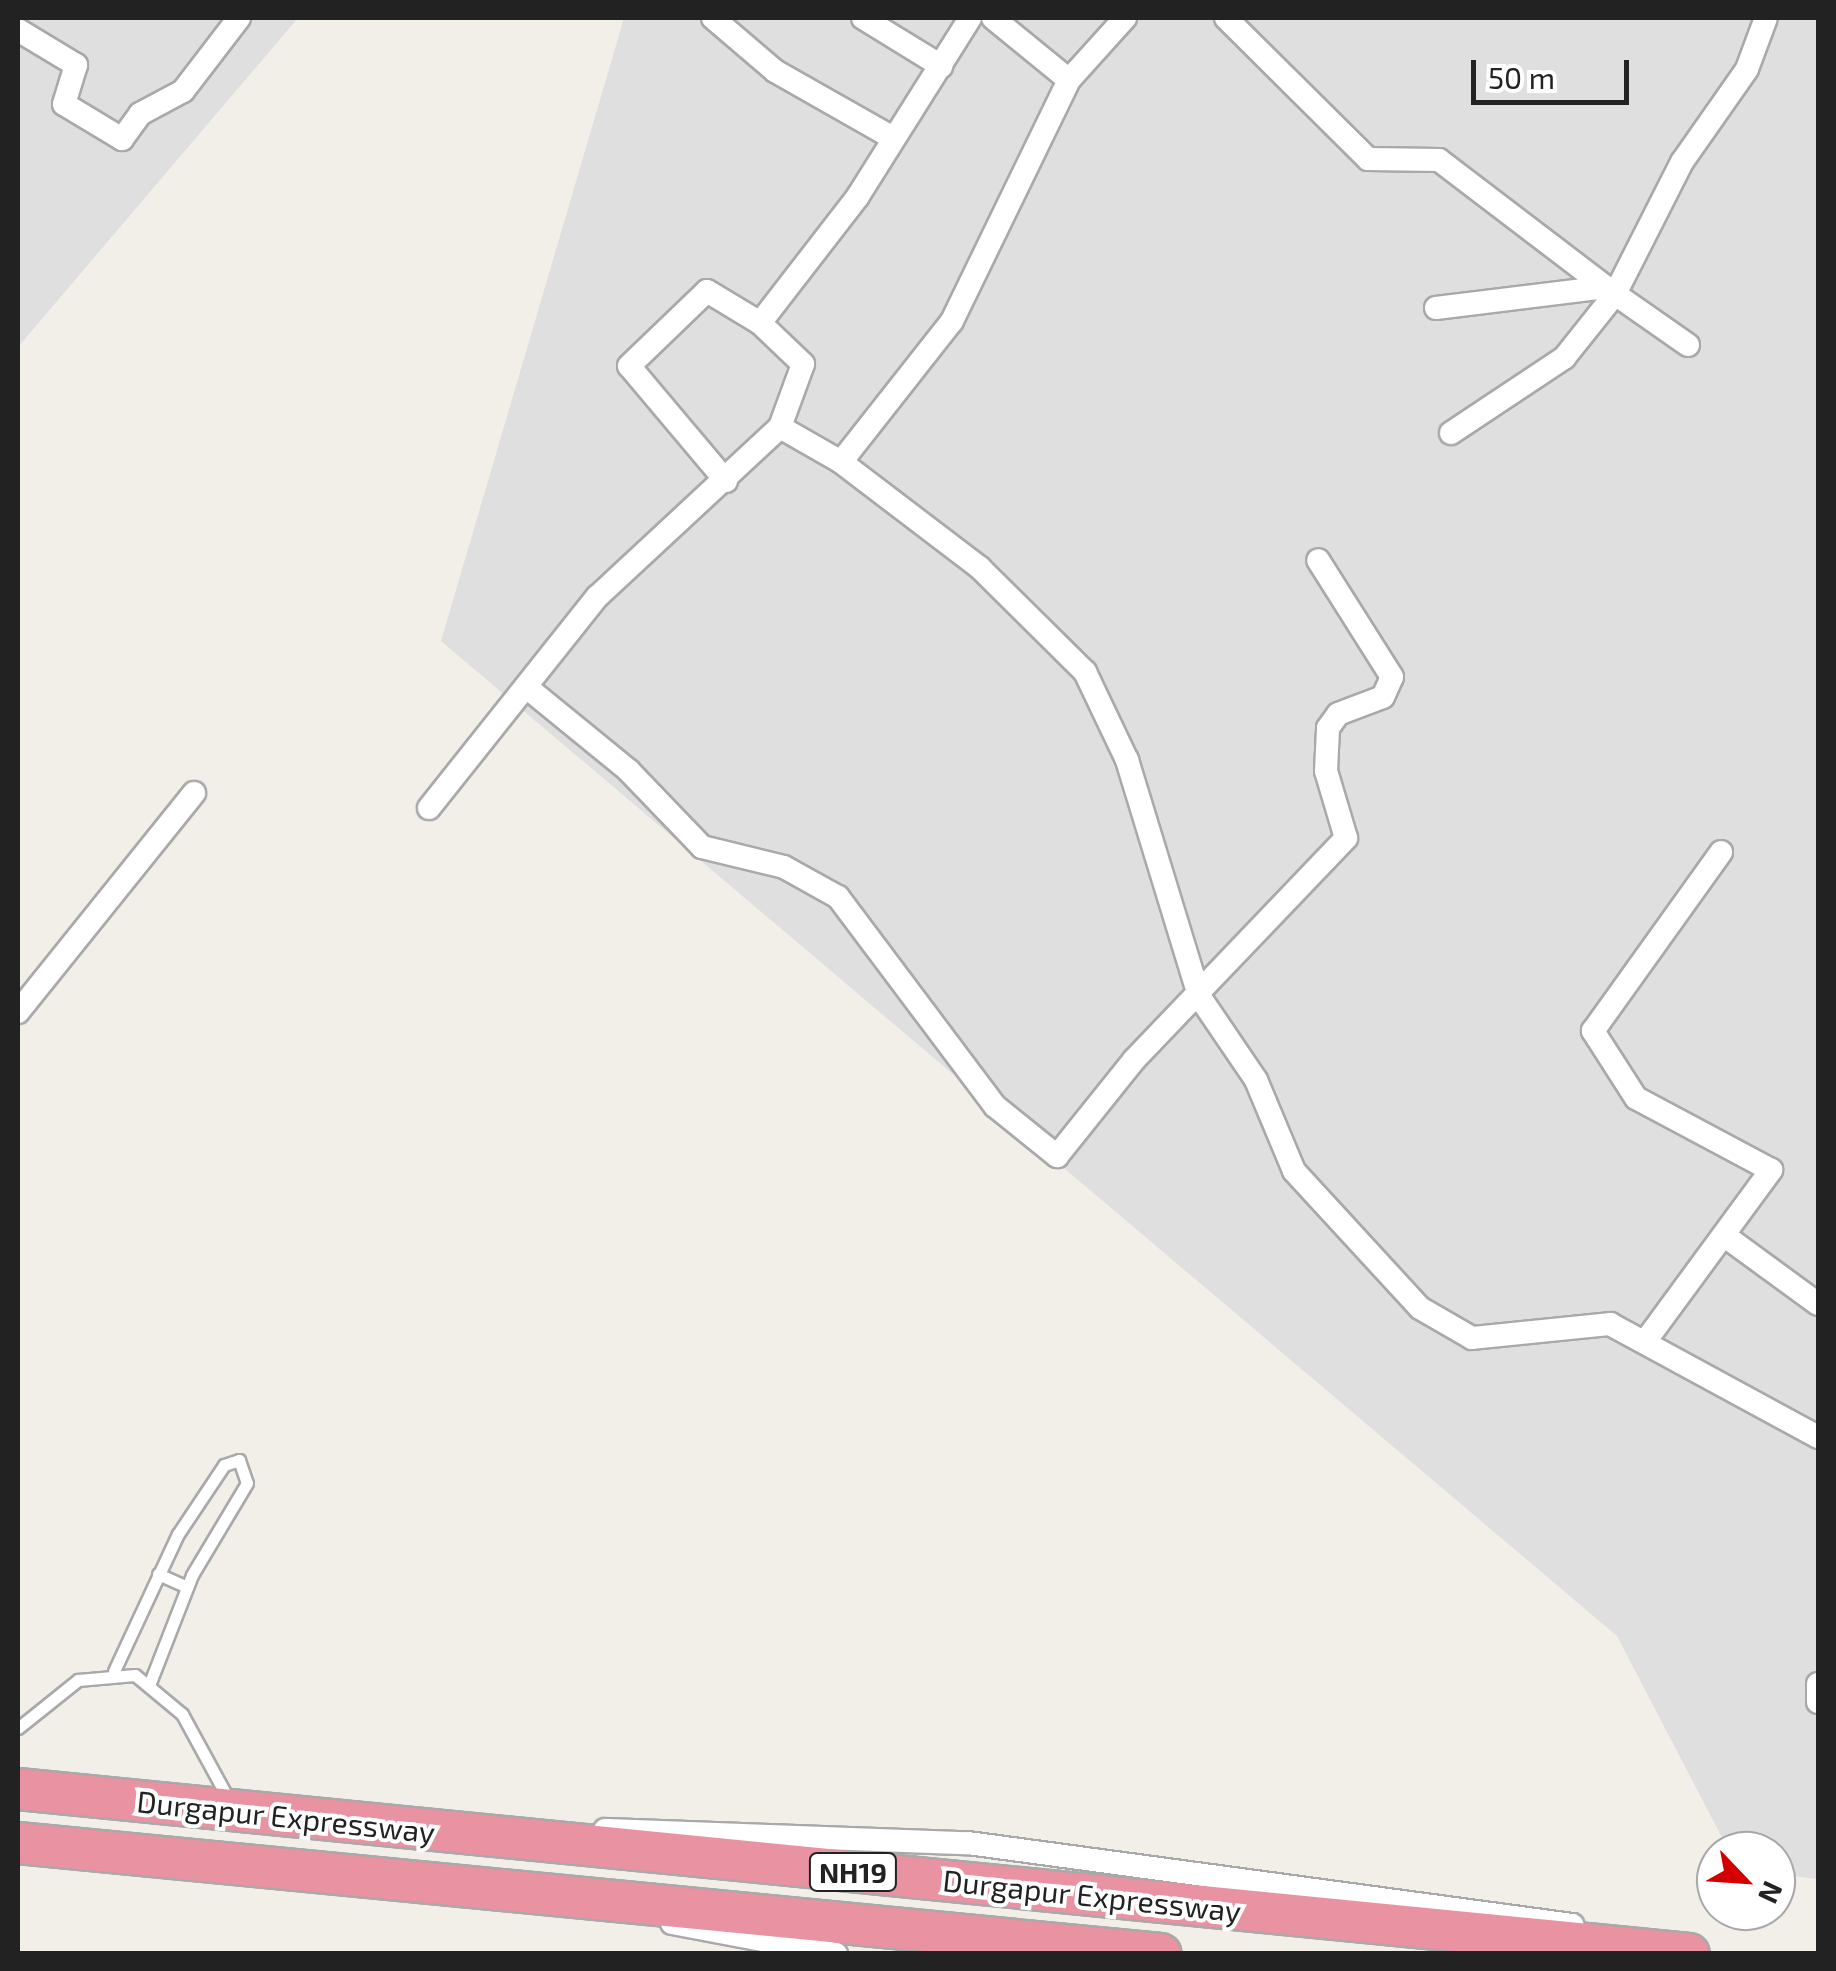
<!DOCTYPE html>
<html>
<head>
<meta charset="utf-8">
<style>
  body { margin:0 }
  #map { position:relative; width:1836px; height:1971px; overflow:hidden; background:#f2efe9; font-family:"Exo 2",sans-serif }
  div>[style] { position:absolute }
  .residential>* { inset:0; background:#e0dfdf }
  .roads { filter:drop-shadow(2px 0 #a9a9a9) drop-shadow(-2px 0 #a9a9a9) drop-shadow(0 2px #a9a9a9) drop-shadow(0 -2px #a9a9a9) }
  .lane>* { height:11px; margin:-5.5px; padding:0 5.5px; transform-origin:5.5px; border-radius:5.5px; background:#fff }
  .street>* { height:22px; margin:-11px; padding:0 11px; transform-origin:11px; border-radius:11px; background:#fff }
  .highway>* { height:40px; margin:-20px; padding:0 20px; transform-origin:20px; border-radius:20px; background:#e892a2 }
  span { translate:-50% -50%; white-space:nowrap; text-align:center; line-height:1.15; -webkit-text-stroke:8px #fff; paint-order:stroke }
  .shield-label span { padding:2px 8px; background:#fff; border:2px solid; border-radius:8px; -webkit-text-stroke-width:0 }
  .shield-label { font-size:28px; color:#222; font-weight:700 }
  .street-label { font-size:30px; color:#222 }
  .frame { position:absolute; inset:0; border:20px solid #222; pointer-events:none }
  .north { position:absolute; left:1696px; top:1831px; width:100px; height:100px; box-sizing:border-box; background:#fff; border:2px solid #a7a7a7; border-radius:50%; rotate:115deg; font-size:28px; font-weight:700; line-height:40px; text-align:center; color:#222 }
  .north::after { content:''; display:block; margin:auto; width:35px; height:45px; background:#d40000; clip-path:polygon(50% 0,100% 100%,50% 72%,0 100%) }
  .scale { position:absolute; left:1471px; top:60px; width:158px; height:45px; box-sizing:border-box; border:5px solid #222; border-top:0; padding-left:12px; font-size:30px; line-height:35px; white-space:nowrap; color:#222; -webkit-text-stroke:8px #fff; paint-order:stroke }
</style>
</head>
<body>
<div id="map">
  <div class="residential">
    <i style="clip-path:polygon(18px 18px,298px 18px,18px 347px)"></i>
    <i style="clip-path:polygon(624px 18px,1818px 18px,1818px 1879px,1776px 1874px,1776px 1851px,1729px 1851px,1617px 1636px,441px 641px)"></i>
  </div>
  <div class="roads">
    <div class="lane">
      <i style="left:158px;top:1574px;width:32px;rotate:24deg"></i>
      <i style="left:114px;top:1671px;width:151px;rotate:-65deg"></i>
      <i style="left:178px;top:1534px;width:83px;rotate:-56.3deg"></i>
      <i style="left:224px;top:1465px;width:16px;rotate:-18deg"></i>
      <i style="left:239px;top:1460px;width:24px;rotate:71deg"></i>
      <i style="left:247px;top:1483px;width:107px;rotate:120.9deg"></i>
      <i style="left:192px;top:1575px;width:116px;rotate:111.3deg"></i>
      <i style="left:18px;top:1728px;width:77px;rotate:-38.7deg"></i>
      <i style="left:78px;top:1680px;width:57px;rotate:-5deg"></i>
      <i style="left:135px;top:1675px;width:61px;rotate:39.7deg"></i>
      <i style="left:182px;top:1714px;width:100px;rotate:61.4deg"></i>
    </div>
    <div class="street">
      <i style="left:713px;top:18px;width:82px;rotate:40.5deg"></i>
      <i style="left:775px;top:71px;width:136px;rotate:29.6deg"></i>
      <i style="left:863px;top:18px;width:92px;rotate:31.6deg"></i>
      <i style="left:993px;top:18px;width:98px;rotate:39.2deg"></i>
      <i style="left:1125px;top:18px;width:84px;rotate:132.1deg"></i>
      <i style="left:1069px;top:80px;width:268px;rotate:115.9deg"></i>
      <i style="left:952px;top:321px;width:179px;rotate:128.2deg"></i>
      <i style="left:841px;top:462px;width:175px;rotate:37.3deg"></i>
      <i style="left:980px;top:568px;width:148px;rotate:44.7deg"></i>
      <i style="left:1085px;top:672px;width:98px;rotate:64.5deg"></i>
      <i style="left:1127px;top:760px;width:247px;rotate:73deg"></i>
      <i style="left:1199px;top:996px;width:102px;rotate:55.8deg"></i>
      <i style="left:1256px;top:1080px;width:99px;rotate:67.3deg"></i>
      <i style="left:1294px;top:1171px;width:186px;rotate:47.4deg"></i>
      <i style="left:1420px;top:1308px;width:60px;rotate:30deg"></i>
      <i style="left:1472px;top:1338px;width:139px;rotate:-5.8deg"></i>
      <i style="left:1610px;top:1324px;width:237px;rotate:28.5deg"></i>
      <i style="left:1226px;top:18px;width:200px;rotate:44.8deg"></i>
      <i style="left:1368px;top:159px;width:71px;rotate:0.8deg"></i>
      <i style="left:1439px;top:160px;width:221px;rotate:37.3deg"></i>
      <i style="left:1615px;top:294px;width:148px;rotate:-63.1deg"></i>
      <i style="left:1682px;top:162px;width:113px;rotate:-55deg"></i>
      <i style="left:1747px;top:69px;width:54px;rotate:-69.6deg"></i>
      <i style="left:18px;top:30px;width:68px;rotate:31.1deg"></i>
      <i style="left:76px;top:65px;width:41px;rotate:107.1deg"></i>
      <i style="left:64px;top:104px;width:68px;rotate:31.1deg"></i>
      <i style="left:122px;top:139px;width:31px;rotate:-54deg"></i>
      <i style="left:140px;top:114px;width:49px;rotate:-28.1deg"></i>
      <i style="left:183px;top:91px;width:92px;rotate:-52.5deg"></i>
      <i style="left:1436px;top:308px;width:171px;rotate:-7deg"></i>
      <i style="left:780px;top:427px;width:67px;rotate:-69.9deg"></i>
      <i style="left:803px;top:364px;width:59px;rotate:-136.4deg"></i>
      <i style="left:760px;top:323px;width:160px;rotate:-52.3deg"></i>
      <i style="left:858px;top:196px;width:210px;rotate:-57.8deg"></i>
      <i style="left:1451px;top:433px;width:136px;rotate:-33.6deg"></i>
      <i style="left:1564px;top:358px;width:82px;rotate:-51.4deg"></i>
      <i style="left:1615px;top:294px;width:89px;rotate:34.9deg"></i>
      <i style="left:726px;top:481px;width:150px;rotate:-130.1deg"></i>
      <i style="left:629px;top:366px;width:108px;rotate:-43.9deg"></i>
      <i style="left:707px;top:291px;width:62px;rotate:31.1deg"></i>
      <i style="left:530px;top:690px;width:127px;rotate:39.2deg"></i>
      <i style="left:628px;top:770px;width:107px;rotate:46.1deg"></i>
      <i style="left:702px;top:847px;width:84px;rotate:13.7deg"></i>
      <i style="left:784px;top:867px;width:62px;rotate:29.1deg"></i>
      <i style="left:838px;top:897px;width:261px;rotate:53.1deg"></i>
      <i style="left:995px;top:1106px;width:80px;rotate:38.9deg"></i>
      <i style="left:1057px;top:1156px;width:123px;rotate:-51.3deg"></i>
      <i style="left:1134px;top:1060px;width:307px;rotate:-46.3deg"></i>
      <i style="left:1346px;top:838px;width:70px;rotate:-106.6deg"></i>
      <i style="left:1326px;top:771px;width:43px;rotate:-87.3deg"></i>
      <i style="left:1328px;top:728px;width:17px;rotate:-54deg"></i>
      <i style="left:1338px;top:714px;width:48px;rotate:-20.7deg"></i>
      <i style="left:1383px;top:697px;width:22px;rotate:-66deg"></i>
      <i style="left:1392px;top:677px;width:138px;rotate:-122.3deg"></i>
      <i style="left:429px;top:808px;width:270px;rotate:-51.5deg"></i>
      <i style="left:597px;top:597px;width:250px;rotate:-42.9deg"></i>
      <i style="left:780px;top:427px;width:70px;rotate:29.8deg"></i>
      <i style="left:18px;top:1012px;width:281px;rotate:-51.2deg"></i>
      <i style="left:1725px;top:1236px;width:115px;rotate:36.2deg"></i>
      <i style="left:1647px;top:1339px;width:210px;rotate:-53.7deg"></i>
      <i style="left:1771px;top:1170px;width:153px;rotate:-151.9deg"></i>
      <i style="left:1636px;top:1098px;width:80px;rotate:-122.7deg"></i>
      <i style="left:1593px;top:1031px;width:220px;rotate:-54.4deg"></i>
      <i style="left:1818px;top:1684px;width:18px;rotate:90deg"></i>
      <i style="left:605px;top:1830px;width:363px;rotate:2.1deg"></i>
      <i style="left:968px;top:1843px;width:610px;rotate:7.73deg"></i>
      <i style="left:672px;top:1923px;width:167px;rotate:10.7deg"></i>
    </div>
    <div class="highway">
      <i style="left:18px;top:1789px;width:1679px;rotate:5.64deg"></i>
      <i style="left:18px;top:1843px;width:1148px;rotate:5.55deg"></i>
    </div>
  </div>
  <div class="shield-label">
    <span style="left:853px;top:1872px">NH19</span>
  </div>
  <div class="street-label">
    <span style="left:286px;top:1816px;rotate:6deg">Durgapur Expressway</span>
    <span style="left:1092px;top:1895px;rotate:6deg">Durgapur Expressway</span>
  </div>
  <div class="frame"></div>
  <div class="north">N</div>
  <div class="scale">50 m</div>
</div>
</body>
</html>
